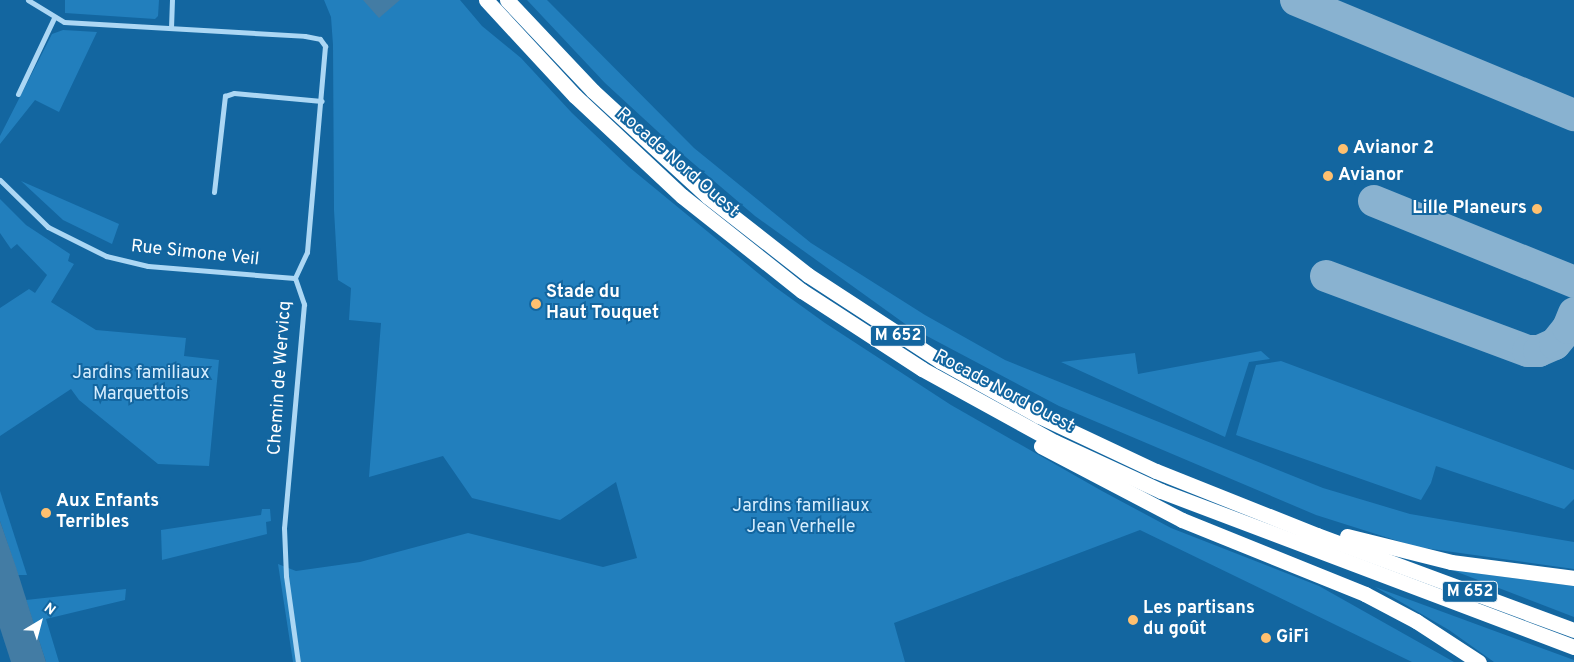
<!DOCTYPE html>
<html>
<head>
<meta charset="utf-8">
<style>
  body { margin:0 }
  #map { position:relative; width:1574px; height:662px; overflow:hidden; background:#1366a0; font-family:Overpass,sans-serif }
  div>[style] { position:absolute }
  .green>* { inset:0; background:#227fbd }
  .water>* { inset:0; background:#437ca4 }
  .taxiway>* { height:32px; margin:-16px; padding:0 16px; transform-origin:16px; border-radius:16px; background:#89b2d0 }
  .street>* { height:5px; margin:-2.5px; padding:0 2.5px; transform-origin:2.5px; border-radius:2.5px; background:#acd7f4 }
  .highway>* { height:15px; margin:-7.5px; padding:0 7.5px; transform-origin:7.5px; border-radius:7.5px; background:#fff }
  .dots>* { width:14px; height:14px; translate:-50% -50%; box-sizing:border-box; border:2px solid #1366a0; border-radius:50% }
  span { translate:-50% -50%; white-space:nowrap; text-align:center; line-height:1.15; -webkit-text-stroke:4px #1366a0; paint-order:stroke }
  .shield-label span { padding:1px 4px; background:#1366a0; border:1px solid; border-radius:4px; -webkit-text-stroke-width:0 }
  .shield-label { font-size:16px; color:#fff; font-weight:700 }
  .poi-label { font-size:18px; color:#fff; font-weight:700 }
  .left { translate:0 -50%; text-align:left }
  .right { translate:-100% -50%; text-align:right }
  .street-label { font-size:18px; color:#fff }
  .park-label { font-size:18px; color:#d5edfe }
  .north { position:absolute; left:15px; top:597px; width:50px; height:50px; -webkit-text-stroke:4px #1366a0; paint-order:stroke; rotate:37deg; font-size:14px; font-weight:700; line-height:20px; text-align:center; color:#fff }
  .north::after { content:''; display:block; margin:auto; width:18px; height:22px; background:#fff; clip-path:polygon(50% 0,100% 100%,50% 72%,0 100%) }
</style>
</head>
<body>
<div id="map">
  <div class="green">
    <i style="clip-path:polygon(65px 0,159px 0,158px 16px,155px 19px,65px 13px)"></i>
    <i style="clip-path:polygon(324px 0,460px 0,482px 26px,521px 58px,572px 113px,629px 167px,775px 287px,825px 323px,951px 405px,1102px 491px,1171px 528px,1319px 586px,1454px 662px,1412px 662px,1140px 530px,894px 623px,905px 662px,293px 662px,278px 564px,296px 571px,360px 562px,468px 533px,603px 567px,637px 558px,616px 482px,560px 520px,472px 498px,443px 456px,369px 477px,381px 323px,349px 320px,351px 288px,338px 280px,334px 210px,333px 45px,331px 17px)"></i>
    <i style="clip-path:polygon(527px 0,547px 0,694px 148px,811px 243px,925px 315px,1005px 360px,1323px 488px,1410px 514px,1574px 542px,1574px 569px,1417px 547px,1316px 515px,1059px 406px,908px 326px,755px 216px,680px 152px,605px 83px)"></i>
    <i style="clip-path:polygon(63px 30px,97px 32px,59px 112px,35px 100px,0 144px,0 136px,52px 34px)"></i>
    <i style="clip-path:polygon(21px 181px,119px 224px,112px 244px,63px 220px)"></i>
    <i style="clip-path:polygon(0 199px,26px 225px,70px 254px,68px 261px,74px 264px,51px 302px,96px 330px,186px 338px,184px 356px,219px 360px,209px 466px,158px 464px,79px 400px,71px 389px,0 436px,0 308px,29px 289px,35px 293px,47px 275px,17px 244px,11px 249px,0 233px)"></i>
    <i style="clip-path:polygon(1261px 351px,1270px 359px,1249px 362px,1225px 437px,1061px 362px,1135px 353px,1138px 374px)"></i>
    <i style="clip-path:polygon(1281px 361px,1574px 470px,1574px 499px,1564px 509px,1436px 466px,1431px 483px,1421px 500px,1236px 435px,1256px 365px)"></i>
    <i style="clip-path:polygon(0 491px,27px 575px,18px 575px,0 521px)"></i>
    <i style="clip-path:polygon(262px 509px,270px 509px,271px 521px,266px 522px,267px 534px,162px 560px,161px 530px,261px 515px)"></i>
    <i style="clip-path:polygon(1452px 570px,1574px 586px,1574px 617px)"></i>
    <i style="clip-path:polygon(1375px 587px,1574px 660px,1574px 662px,1494px 662px,1449px 630px)"></i>
    <i style="clip-path:polygon(126px 589px,125px 600px,46px 619px,59px 662px,46px 662px,26px 600px)"></i>
  </div>
  <div class="water">
    <i style="clip-path:polygon(363px 0,400px 0,379px 18px)"></i>
    <i style="clip-path:polygon(0 521px,16px 567px,46px 662px,11px 662px,0 628px)"></i>
  </div>
  <div class="taxiway">
    <i style="left:1296px;top:0;width:301px;rotate:22.5deg"></i>
    <i style="left:1374px;top:201px;width:216px;rotate:22deg"></i>
    <i style="left:1326px;top:276px;width:215px;rotate:20.4deg"></i>
    <i style="left:1528px;top:351px;width:11px"></i>
    <i style="left:1539px;top:351px;width:17px;rotate:-24deg"></i>
    <i style="left:1555px;top:344px;width:21px;rotate:-51deg"></i>
    <i style="left:1568px;top:328px;width:16px;rotate:-68deg"></i>
  </div>
  <div class="street">
    <i style="left:28px;top:0;width:42px;rotate:31.4deg"></i>
    <i style="left:64px;top:22px;width:241px;rotate:3.3deg"></i>
    <i style="left:305px;top:36px;width:15px;rotate:11deg"></i>
    <i style="left:320px;top:39px;width:9px;rotate:54deg"></i>
    <i style="left:325px;top:46px;width:207px;rotate:95deg"></i>
    <i style="left:307px;top:252px;width:29px;rotate:115deg"></i>
    <i style="left:295px;top:278px;width:28px;rotate:71deg"></i>
    <i style="left:304px;top:304px;width:225px;rotate:95.1deg"></i>
    <i style="left:284px;top:528px;width:48px;rotate:87.6deg"></i>
    <i style="left:286px;top:576px;width:87px;rotate:82.1deg"></i>
    <i style="left:171px;top:28px;width:28px;rotate:-88deg"></i>
    <i style="left:18px;top:94px;width:84px;rotate:-64.7deg"></i>
    <i style="left:0;top:180px;width:67px;rotate:44.4deg"></i>
    <i style="left:48px;top:227px;width:65px;rotate:26.6deg"></i>
    <i style="left:106px;top:256px;width:43px;rotate:13.4deg"></i>
    <i style="left:148px;top:266px;width:147px;rotate:4.7deg"></i>
    <i style="left:214px;top:192px;width:97px;rotate:-83.5deg"></i>
    <i style="left:225px;top:96px;width:9px;rotate:-18deg"></i>
    <i style="left:234px;top:93px;width:88px;rotate:5.2deg"></i>
  </div>
  <div class="highway">
    <i style="left:486px;top:0;width:131px;rotate:47.2deg"></i>
    <i style="left:575px;top:96px;width:146px;rotate:43.1deg"></i>
    <i style="left:682px;top:196px;width:153px;rotate:38.4deg"></i>
    <i style="left:802px;top:291px;width:143px;rotate:33deg"></i>
    <i style="left:922px;top:369px;width:152px;rotate:28.8deg"></i>
    <i style="left:1055px;top:442px;width:117px;rotate:24.8deg"></i>
    <i style="left:1161px;top:491px;width:441px;rotate:20.7deg"></i>
    <i style="left:507px;top:0;width:125px;rotate:46.6deg"></i>
    <i style="left:593px;top:91px;width:155px;rotate:42.6deg"></i>
    <i style="left:707px;top:196px;width:128px;rotate:38deg"></i>
    <i style="left:808px;top:275px;width:158px;rotate:33.1deg"></i>
    <i style="left:940px;top:361px;width:113px;rotate:29.1deg"></i>
    <i style="left:1039px;top:416px;width:129px;rotate:25.2deg"></i>
    <i style="left:1156px;top:471px;width:173px;rotate:21.7deg"></i>
    <i style="left:1317px;top:535px;width:274px;rotate:20.3deg"></i>
    <i style="left:1041px;top:446px;width:159px;rotate:27.7deg"></i>
    <i style="left:1182px;top:520px;width:197px;rotate:22deg"></i>
    <i style="left:1365px;top:594px;width:58px;rotate:27.9deg"></i>
    <i style="left:1416px;top:621px;width:75px;rotate:33.1deg"></i>
    <i style="left:1347px;top:536px;width:107px;rotate:14deg"></i>
    <i style="left:1451px;top:562px;width:124px;rotate:7.4deg"></i>
  </div>
  <div class="dots">
    <i style="left:1343px;top:149px;background:#ffc06f"></i>
    <i style="left:1328px;top:176px;background:#ffc06f"></i>
    <i style="left:1537px;top:209px;background:#ffc06f"></i>
    <i style="left:536px;top:304px;background:#ffc06f"></i>
    <i style="left:46px;top:513px;background:#ffc06f"></i>
    <i style="left:1133px;top:620px;background:#ffc06f"></i>
    <i style="left:1266px;top:638px;background:#ffc06f"></i>
  </div>
  <div class="shield-label">
    <span style="left:898px;top:336px">M 652</span>
    <span style="left:1470px;top:592px">M 652</span>
  </div>
  <div class="poi-label">
    <span class="left" style="left:1353px;top:149px">Avianor 2</span>
    <span class="left" style="left:1338px;top:176px">Avianor</span>
    <span class="right" style="left:1527px;top:209px">Lille Planeurs</span>
    <span class="left" style="left:546px;top:304px">Stade du<br>Haut Touquet</span>
    <span class="left" style="left:56px;top:513px">Aux Enfants<br>Terribles</span>
    <span class="left" style="left:1143px;top:620px">Les partisans<br>du goût</span>
    <span class="left" style="left:1276px;top:638px">GiFi</span>
  </div>
  <div class="street-label">
    <span style="left:677px;top:163px;rotate:41deg">Rocade Nord Ouest</span>
    <span style="left:195px;top:254px;rotate:6deg">Rue Simone Veil</span>
    <span style="left:281px;top:378px;rotate:-86deg">Chemin de Wervicq</span>
    <span style="left:1004px;top:392px;rotate:28deg">Rocade Nord Ouest</span>
  </div>
  <div class="park-label">
    <span style="left:141px;top:385px">Jardins familiaux<br>Marquettois</span>
    <span style="left:801px;top:518px">Jardins familiaux<br>Jean Verhelle</span>
  </div>
  <div class="north">N</div>
</div>
</body>
</html>
